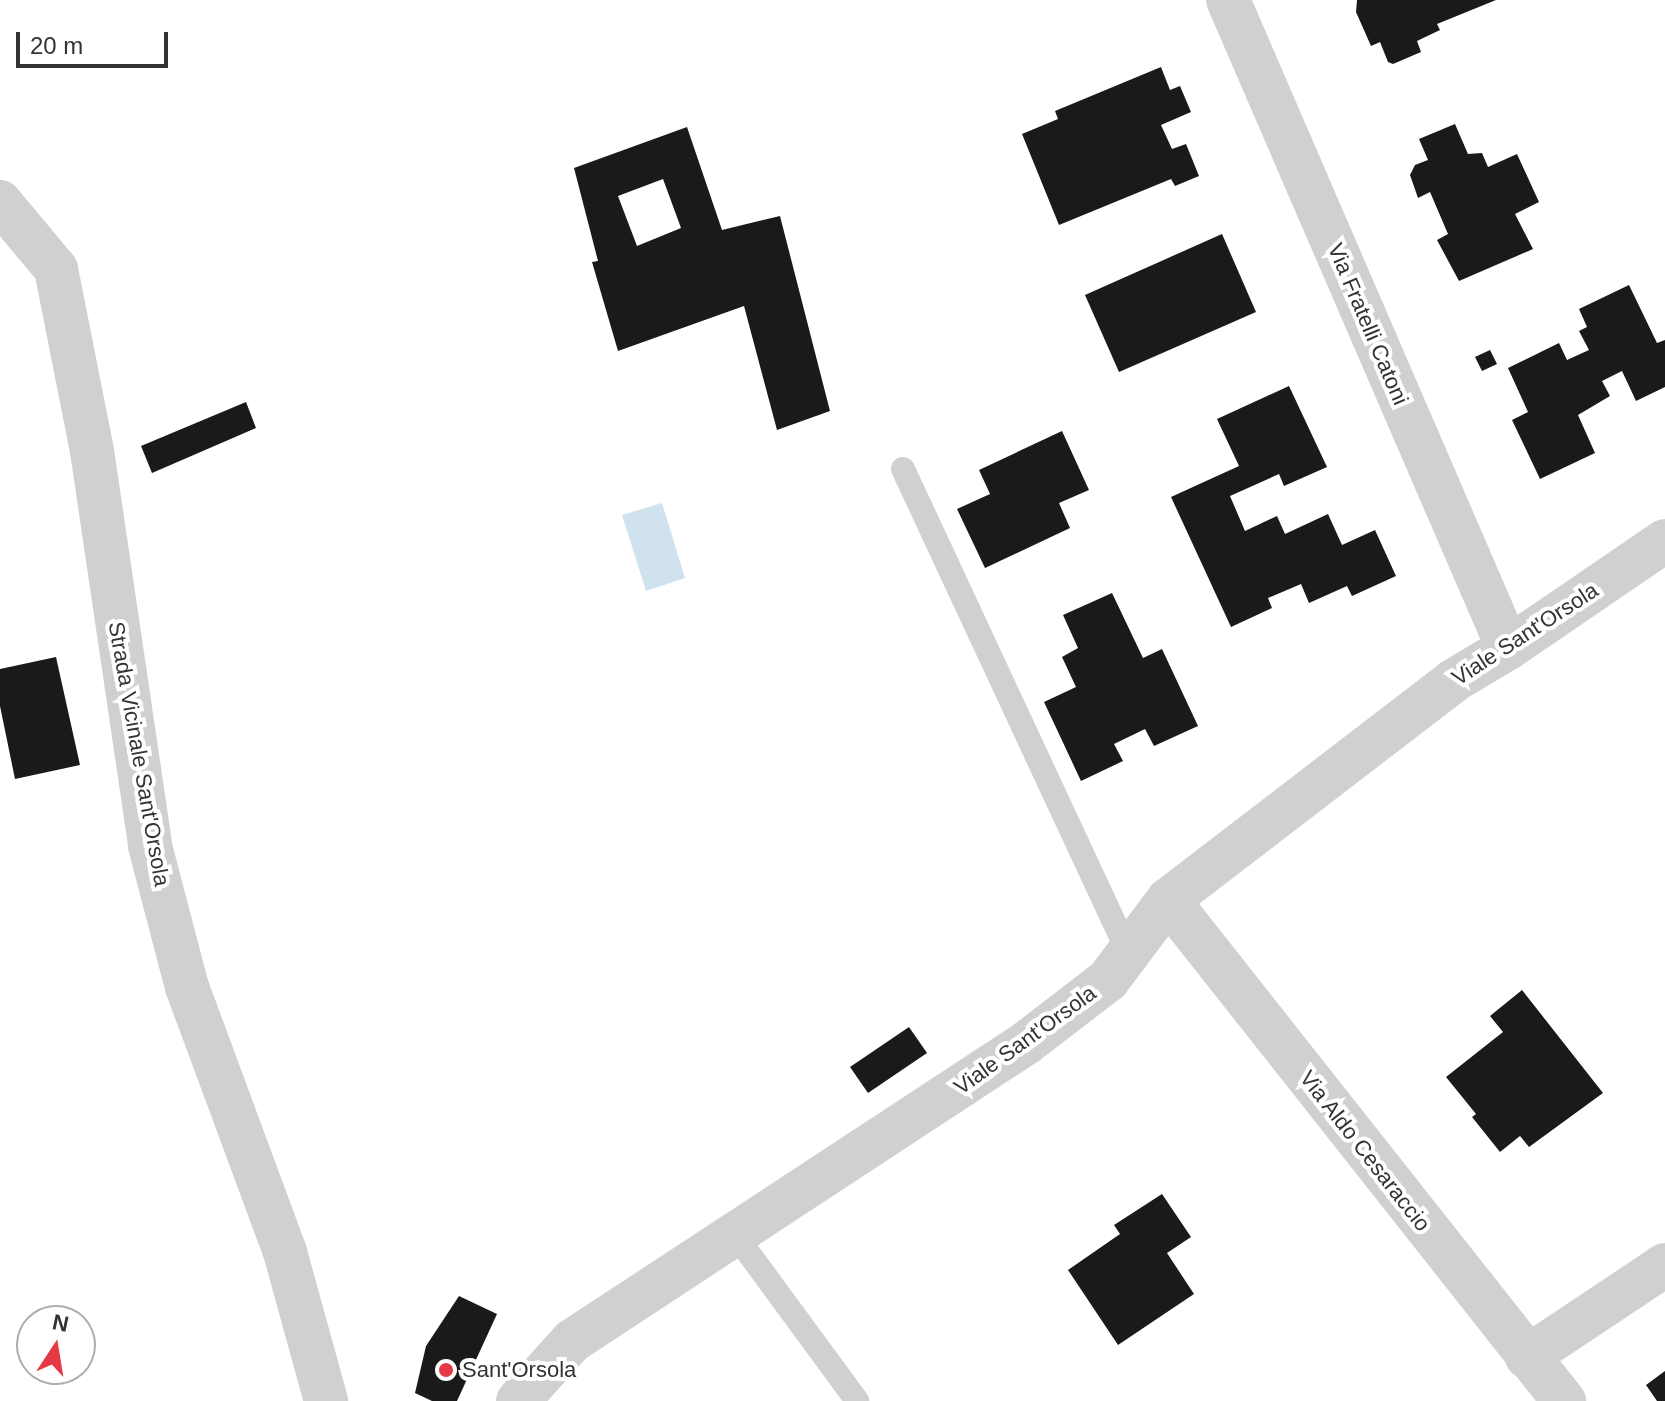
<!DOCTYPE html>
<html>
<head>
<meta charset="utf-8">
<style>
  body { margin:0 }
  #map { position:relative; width:1665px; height:1401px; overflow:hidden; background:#fff; font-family:Arial,sans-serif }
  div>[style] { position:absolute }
  .water>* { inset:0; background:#cfe2ee }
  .building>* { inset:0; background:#1a1a1a }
  .service>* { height:24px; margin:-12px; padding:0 12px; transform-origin:12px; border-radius:12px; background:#d0d0d0 }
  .minor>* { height:44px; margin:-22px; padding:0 22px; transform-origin:22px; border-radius:22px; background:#d0d0d0 }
  .tertiary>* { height:44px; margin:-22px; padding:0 22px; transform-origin:22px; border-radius:22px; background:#d0d0d0 }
  .dots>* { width:22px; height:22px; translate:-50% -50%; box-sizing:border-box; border:4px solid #fff; border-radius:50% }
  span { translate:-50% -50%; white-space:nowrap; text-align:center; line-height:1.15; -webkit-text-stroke:8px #fff; paint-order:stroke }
  .street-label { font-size:22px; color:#333 }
  .poi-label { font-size:22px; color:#333 }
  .left { translate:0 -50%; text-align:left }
  .north { position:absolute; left:16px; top:1305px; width:80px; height:80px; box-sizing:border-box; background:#fff; border:2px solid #adadad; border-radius:50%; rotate:12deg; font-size:22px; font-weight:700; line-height:32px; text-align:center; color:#333 }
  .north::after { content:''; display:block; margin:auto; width:28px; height:36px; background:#e63946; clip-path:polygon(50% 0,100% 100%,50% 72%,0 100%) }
  .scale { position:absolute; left:16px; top:32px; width:152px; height:36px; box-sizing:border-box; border:4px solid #333; border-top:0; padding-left:10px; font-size:24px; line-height:28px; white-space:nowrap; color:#333; -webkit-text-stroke:6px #fff; paint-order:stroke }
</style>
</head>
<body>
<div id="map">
  <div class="water">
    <i style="clip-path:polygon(662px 503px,685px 578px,646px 591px,622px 515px)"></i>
  </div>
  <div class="building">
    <i style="clip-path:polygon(1357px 0,1496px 0,1437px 24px,1440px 30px,1417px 41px,1421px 52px,1393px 64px,1388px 62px,1380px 42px,1371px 46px,1356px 12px)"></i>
    <i style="clip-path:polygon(1161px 67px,1170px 90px,1180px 86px,1191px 112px,1161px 125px,1172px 149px,1186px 144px,1199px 176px,1175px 186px,1171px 179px,1059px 225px,1022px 134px,1058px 119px,1055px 111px)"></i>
    <i style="clip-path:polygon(1455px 124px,1468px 154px,1482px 153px,1488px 167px,1517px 154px,1539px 202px,1515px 214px,1533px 249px,1459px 281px,1437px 240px,1448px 234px,1430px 192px,1418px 198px,1410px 175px,1415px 165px,1428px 160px,1419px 139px)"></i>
    <i style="clip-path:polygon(evenodd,687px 127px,722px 230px,780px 216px,830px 411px,777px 430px,744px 306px,618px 351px,592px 262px,598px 261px,574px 168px,687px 127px,663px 179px,681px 228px,637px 246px,618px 196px,663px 179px)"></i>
    <i style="clip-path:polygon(1222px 234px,1256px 312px,1119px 372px,1085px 295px)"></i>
    <i style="clip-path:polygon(1629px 285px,1657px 343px,1665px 340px,1665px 387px,1636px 401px,1622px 371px,1602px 381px,1610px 396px,1578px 415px,1595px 453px,1540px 479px,1512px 420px,1528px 412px,1508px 368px,1559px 343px,1567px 360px,1589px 350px,1579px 331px,1587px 327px,1579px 309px)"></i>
    <i style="clip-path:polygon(1490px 350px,1497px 364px,1482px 371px,1475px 357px)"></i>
    <i style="clip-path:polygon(1289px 386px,1327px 467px,1284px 486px,1279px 474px,1230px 496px,1245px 531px,1277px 516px,1285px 534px,1328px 514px,1342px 545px,1375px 530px,1396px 576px,1352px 596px,1347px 586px,1309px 603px,1301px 584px,1268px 598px,1272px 608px,1231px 627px,1171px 497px,1239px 466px,1217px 419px)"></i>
    <i style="clip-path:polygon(246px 402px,256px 428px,152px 473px,141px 446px)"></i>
    <i style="clip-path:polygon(1062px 431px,1089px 490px,1059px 503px,1070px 528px,985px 568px,957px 509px,990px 494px,979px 470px)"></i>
    <i style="clip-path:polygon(1112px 593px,1143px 658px,1162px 649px,1198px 726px,1154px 746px,1145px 729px,1114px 744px,1123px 761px,1081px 781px,1044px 702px,1076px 687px,1062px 657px,1078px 648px,1063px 615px)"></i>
    <i style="clip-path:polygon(56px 657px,80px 765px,15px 779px,0 706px,0 669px)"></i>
    <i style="clip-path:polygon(1522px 990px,1603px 1093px,1529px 1147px,1520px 1136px,1500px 1152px,1472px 1117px,1476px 1114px,1446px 1077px,1503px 1032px,1490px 1016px)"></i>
    <i style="clip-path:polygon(909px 1027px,927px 1053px,868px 1093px,850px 1067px)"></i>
    <i style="clip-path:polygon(1162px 1194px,1191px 1237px,1167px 1253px,1194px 1294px,1118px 1345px,1068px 1270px,1120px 1234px,1114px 1225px)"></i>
    <i style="clip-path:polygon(459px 1296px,497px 1314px,457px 1401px,432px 1401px,415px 1393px,426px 1346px)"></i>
    <i style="clip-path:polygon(1665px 1371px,1665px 1401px,1657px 1401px,1646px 1385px)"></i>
  </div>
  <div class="service">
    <i style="left:903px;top:469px;width:533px;rotate:65.02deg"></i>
    <i style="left:736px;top:1236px;width:205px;rotate:53.7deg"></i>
  </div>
  <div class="minor">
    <i style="left:1228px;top:0;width:706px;rotate:66.63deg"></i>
    <i style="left:0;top:202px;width:87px;rotate:50.1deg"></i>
    <i style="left:56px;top:269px;width:186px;rotate:78.8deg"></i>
    <i style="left:92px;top:451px;width:399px;rotate:81.6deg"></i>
    <i style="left:150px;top:846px;width:146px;rotate:75.3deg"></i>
    <i style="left:187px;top:987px;width:283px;rotate:69.7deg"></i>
    <i style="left:285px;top:1252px;width:155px;rotate:74.6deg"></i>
    <i style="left:1168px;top:900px;width:359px;rotate:-37.5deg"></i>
    <i style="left:1453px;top:681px;width:64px;rotate:-31deg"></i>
    <i style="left:1508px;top:648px;width:190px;rotate:-34.3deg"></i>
    <i style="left:1527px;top:1357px;width:166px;rotate:-33.7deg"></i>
  </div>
  <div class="tertiary">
    <i style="left:518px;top:1401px;width:81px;rotate:-48deg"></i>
    <i style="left:572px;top:1341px;width:543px;rotate:-33.28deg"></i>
    <i style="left:1026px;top:1043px;width:103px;rotate:-37.5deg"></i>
    <i style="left:1108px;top:980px;width:100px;rotate:-53.1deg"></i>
    <i style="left:1168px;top:900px;width:639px;rotate:51.68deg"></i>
  </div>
  <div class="dots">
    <i style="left:446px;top:1370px;background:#e63946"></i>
  </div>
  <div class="street-label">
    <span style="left:1368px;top:324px;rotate:67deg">Via Fratelli Catoni</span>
    <span style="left:1525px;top:634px;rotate:-33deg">Viale Sant'Orsola</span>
    <span style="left:139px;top:754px;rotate:80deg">Strada Vicinale Sant'Orsola</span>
    <span style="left:1025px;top:1040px;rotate:-36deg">Viale Sant'Orsola</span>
    <span style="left:1365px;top:1151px;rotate:52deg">Via Aldo Cesaraccio</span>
  </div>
  <div class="poi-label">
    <span class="left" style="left:462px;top:1370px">Sant'Orsola</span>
  </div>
  <div class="north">N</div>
  <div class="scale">20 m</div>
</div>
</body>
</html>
